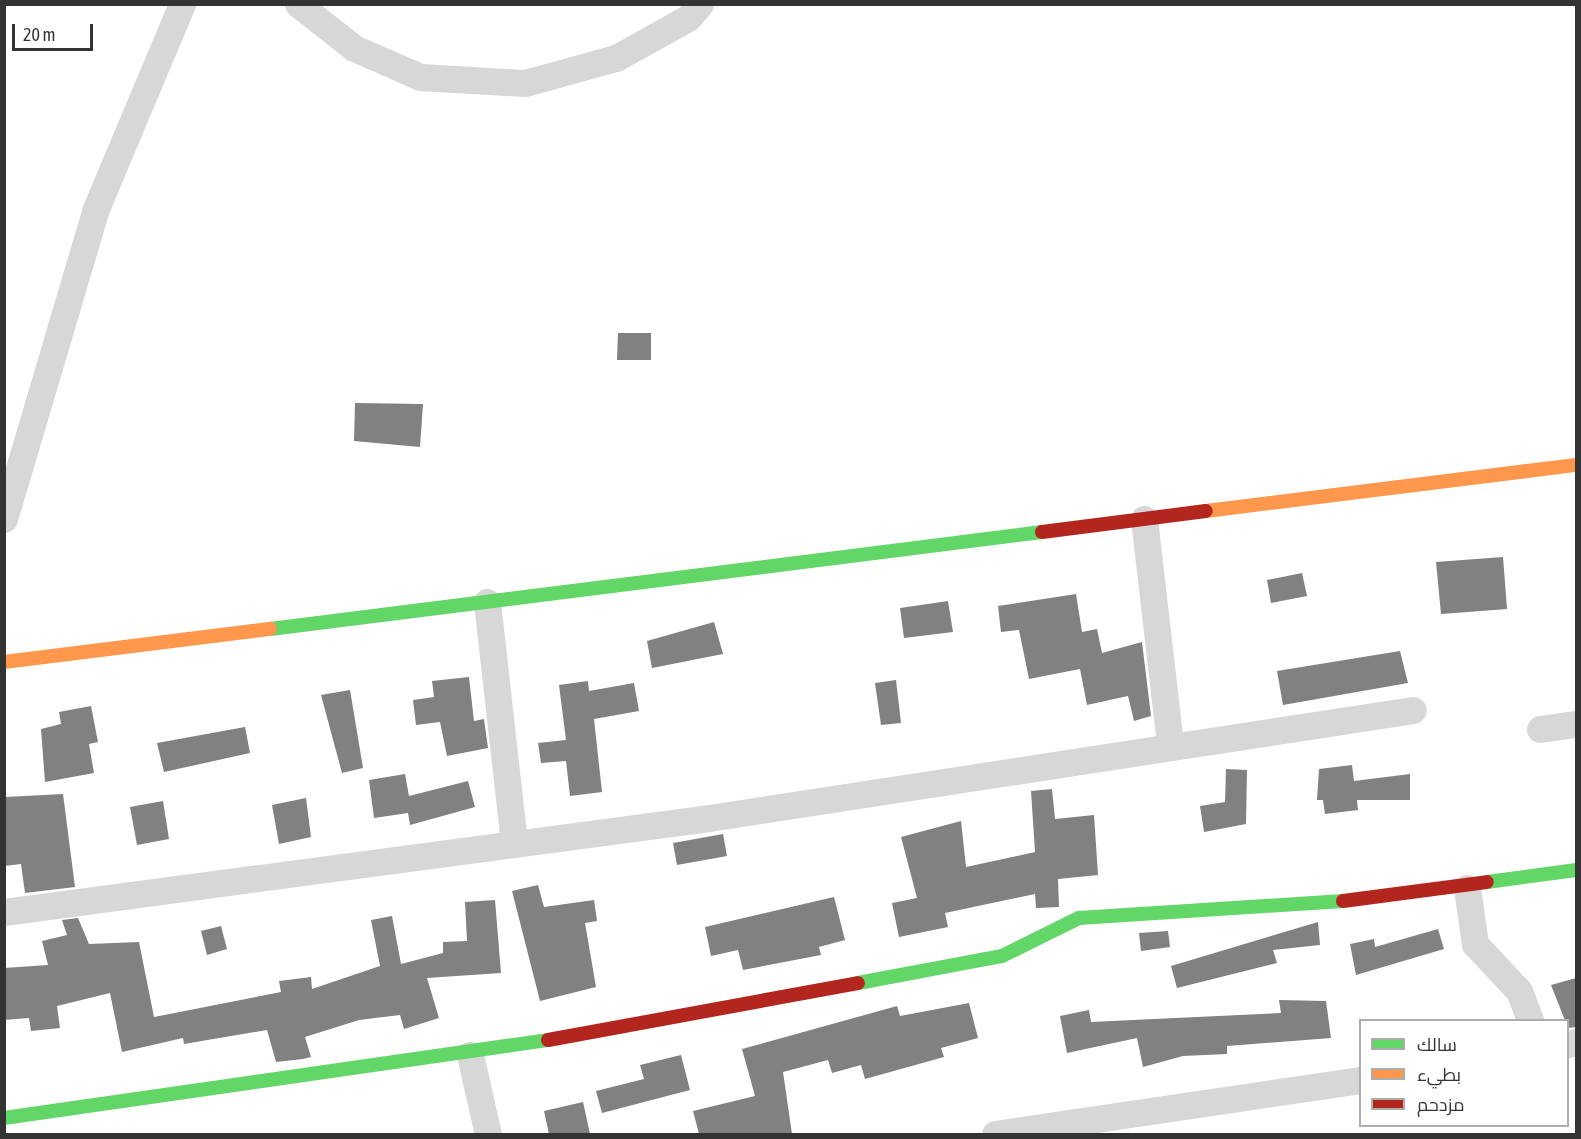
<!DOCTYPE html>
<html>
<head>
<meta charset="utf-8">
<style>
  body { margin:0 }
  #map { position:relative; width:1581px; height:1139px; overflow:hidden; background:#fff; font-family:"Asap Condensed",Cairo,sans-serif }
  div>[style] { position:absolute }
  .building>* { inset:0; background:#818181 }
  .street>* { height:27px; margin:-13.5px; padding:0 13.5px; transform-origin:13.5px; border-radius:13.5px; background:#d7d7d7 }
  .fast>* { height:14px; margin:-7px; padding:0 7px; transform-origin:7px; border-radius:7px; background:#63d668 }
  .slow>* { height:14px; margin:-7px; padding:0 7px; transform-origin:7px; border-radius:7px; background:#ff974d }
  .jam>* { height:14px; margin:-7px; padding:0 7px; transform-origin:7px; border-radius:7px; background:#b3261e }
  span { translate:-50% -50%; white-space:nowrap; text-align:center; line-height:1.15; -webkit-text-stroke:6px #fff; paint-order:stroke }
  .frame { position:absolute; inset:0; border:6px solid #333; pointer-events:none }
  .legend { position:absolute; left:1359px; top:1019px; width:210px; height:108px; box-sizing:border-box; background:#fff; border:2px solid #adadad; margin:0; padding:8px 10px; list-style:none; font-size:18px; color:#333 }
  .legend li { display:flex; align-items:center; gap:12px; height:30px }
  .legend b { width:30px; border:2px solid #adadad }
  .scale { position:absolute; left:12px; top:24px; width:81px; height:27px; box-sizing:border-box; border:3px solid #333; border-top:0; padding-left:8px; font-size:18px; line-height:21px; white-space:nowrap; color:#333; -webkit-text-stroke:4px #fff; paint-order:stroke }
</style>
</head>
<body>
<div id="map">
  <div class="building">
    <i style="clip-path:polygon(618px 333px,651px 333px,651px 360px,617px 360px)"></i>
    <i style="clip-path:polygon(355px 403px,423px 404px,420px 447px,354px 441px)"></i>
    <i style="clip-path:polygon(1503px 557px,1507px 609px,1441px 614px,1436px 562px)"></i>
    <i style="clip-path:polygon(1302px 573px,1307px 596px,1271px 603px,1267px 580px)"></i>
    <i style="clip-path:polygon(1076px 594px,1082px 632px,1097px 629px,1102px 653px,1142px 642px,1151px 716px,1134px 721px,1128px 696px,1087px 705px,1080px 669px,1029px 679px,1019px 630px,1001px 632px,998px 606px)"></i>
    <i style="clip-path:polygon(948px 601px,953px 632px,904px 638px,900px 608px)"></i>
    <i style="clip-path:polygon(714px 622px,723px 654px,652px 668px,647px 641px)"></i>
    <i style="clip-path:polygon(1400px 651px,1408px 683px,1283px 705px,1277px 671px)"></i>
    <i style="clip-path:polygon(469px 677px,474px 721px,484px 719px,488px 748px,447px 756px,440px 722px,416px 725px,413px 700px,434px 697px,432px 681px)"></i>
    <i style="clip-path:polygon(896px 680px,901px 723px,881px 725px,875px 683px)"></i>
    <i style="clip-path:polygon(588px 681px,589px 691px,634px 683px,639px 711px,594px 719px,602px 792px,570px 796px,566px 761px,541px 763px,538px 743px,566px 740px,559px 685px)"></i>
    <i style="clip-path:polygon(350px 690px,363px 768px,342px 773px,321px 695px)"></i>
    <i style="clip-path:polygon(91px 706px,98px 742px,89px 744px,94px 773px,45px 782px,41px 729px,61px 724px,59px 712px)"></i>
    <i style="clip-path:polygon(245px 727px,250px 753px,164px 772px,157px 743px)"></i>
    <i style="clip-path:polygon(1352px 765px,1354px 781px,1410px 774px,1410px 800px,1357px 800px,1358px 810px,1325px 814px,1323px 800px,1317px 800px,1319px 769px)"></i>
    <i style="clip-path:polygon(1226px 769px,1247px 770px,1246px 824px,1204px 832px,1200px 806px,1225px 802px)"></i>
    <i style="clip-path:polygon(405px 774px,409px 796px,468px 781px,475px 807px,410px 825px,408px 813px,374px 818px,369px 780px)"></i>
    <i style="clip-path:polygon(1052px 789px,1055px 819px,1094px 815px,1098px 875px,1058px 879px,1059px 907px,1036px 908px,1035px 894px,945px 913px,948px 927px,899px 937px,892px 903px,917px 898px,901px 837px,961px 821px,966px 867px,1035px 852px,1031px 791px)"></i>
    <i style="clip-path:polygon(63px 794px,75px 887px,25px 893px,21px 864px,4px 866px,5px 797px)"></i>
    <i style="clip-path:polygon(306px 798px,311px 837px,279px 844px,272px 805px)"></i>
    <i style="clip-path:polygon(163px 801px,169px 839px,137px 845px,130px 807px)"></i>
    <i style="clip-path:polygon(723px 834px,727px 856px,677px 865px,673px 843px)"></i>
    <i style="clip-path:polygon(538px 885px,544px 907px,594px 900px,597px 921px,585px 923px,596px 987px,540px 1001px,512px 891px)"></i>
    <i style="clip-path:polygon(834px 897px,845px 940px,819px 947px,821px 955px,743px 970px,738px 950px,711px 956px,705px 927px)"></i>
    <i style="clip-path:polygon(495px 900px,501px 973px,427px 978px,439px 1018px,404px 1029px,400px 1015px,359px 1020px,305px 1037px,311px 1057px,303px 1059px,276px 1062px,267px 1030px,184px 1044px,183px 1038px,122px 1052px,110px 993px,57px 1006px,60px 1028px,31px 1031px,29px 1018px,4px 1020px,4px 968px,48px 965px,42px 941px,67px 935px,62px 920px,78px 918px,89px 944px,139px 942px,154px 1017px,281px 992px,279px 981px,311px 977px,312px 989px,380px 966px,371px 920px,392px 916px,401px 964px,443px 953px,443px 942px,467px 941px,465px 902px)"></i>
    <i style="clip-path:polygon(1318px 922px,1320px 945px,1273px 950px,1277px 963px,1177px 988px,1171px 966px)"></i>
    <i style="clip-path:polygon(221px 926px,227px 949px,207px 955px,201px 931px)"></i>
    <i style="clip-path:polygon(1438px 929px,1444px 949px,1356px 975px,1350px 944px,1374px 939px,1375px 947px)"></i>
    <i style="clip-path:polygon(1168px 931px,1170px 947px,1141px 951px,1139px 933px)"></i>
    <i style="clip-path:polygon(1576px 978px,1576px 1027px,1568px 1028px,1551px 985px)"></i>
    <i style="clip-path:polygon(1279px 1000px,1326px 1001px,1331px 1038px,1227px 1046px,1227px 1054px,1183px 1056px,1143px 1067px,1137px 1038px,1067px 1053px,1060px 1016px,1089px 1010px,1091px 1022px,1281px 1013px)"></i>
    <i style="clip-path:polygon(969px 1003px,978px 1038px,941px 1048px,944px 1057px,865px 1079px,861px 1065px,832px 1073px,828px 1060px,783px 1072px,792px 1134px,699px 1134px,693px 1111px,755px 1096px,742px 1049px,897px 1006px,900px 1016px)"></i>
    <i style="clip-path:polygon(681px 1055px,690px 1090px,602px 1113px,596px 1091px,644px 1079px,640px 1065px)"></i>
    <i style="clip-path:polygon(583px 1102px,590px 1134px,549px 1134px,544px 1111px)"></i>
  </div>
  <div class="street">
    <i style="left:298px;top:4px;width:71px;rotate:38.2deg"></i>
    <i style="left:354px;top:48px;width:72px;rotate:23.7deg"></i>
    <i style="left:420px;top:77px;width:105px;rotate:3.3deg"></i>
    <i style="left:525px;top:83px;width:94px;rotate:-15.4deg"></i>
    <i style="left:616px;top:58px;width:82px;rotate:-29.1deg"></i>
    <i style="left:688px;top:18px;width:18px;rotate:-49deg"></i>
    <i style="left:4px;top:519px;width:321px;rotate:-73.5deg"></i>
    <i style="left:95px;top:211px;width:225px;rotate:-67.2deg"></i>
    <i style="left:1144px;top:519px;width:227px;rotate:83.4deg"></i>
    <i style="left:487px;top:602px;width:241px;rotate:83.6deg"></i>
    <i style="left:1540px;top:729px;width:36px;rotate:-8deg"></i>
    <i style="left:1467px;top:888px;width:57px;rotate:81.9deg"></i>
    <i style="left:1475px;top:944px;width:64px;rotate:46.9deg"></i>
    <i style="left:1519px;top:991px;width:31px;rotate:69deg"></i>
    <i style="left:4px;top:912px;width:711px;rotate:-7.59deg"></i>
    <i style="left:709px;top:818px;width:712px;rotate:-8.72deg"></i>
    <i style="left:1568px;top:1044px;width:8px;rotate:-14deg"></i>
    <i style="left:470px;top:1055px;width:81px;rotate:77.2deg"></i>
    <i style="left:995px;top:1134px;width:369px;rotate:-8.4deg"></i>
  </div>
  <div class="fast">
    <i style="left:270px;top:629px;width:778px;rotate:-7.16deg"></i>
    <i style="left:1487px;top:882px;width:90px;rotate:-7.7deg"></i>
    <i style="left:858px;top:983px;width:147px;rotate:-10.6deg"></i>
    <i style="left:1002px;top:956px;width:86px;rotate:-26.3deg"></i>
    <i style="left:1079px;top:918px;width:265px;rotate:-3.7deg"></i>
    <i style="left:4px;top:1118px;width:550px;rotate:-8.16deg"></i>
  </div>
  <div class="slow">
    <i style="left:1206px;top:511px;width:373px;rotate:-7.1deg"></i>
    <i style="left:4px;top:662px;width:268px;rotate:-7.1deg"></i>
  </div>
  <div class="jam">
    <i style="left:1042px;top:532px;width:165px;rotate:-7.3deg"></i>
    <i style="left:1343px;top:901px;width:145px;rotate:-7.5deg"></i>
    <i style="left:548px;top:1040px;width:315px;rotate:-10.4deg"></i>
  </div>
  <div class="frame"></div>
  <ul class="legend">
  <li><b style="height:8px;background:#63d668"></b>سالك</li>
  <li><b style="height:8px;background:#ff974d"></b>بطيء</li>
  <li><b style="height:8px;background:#b3261e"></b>مزدحم</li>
  </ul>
  <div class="scale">20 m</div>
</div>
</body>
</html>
